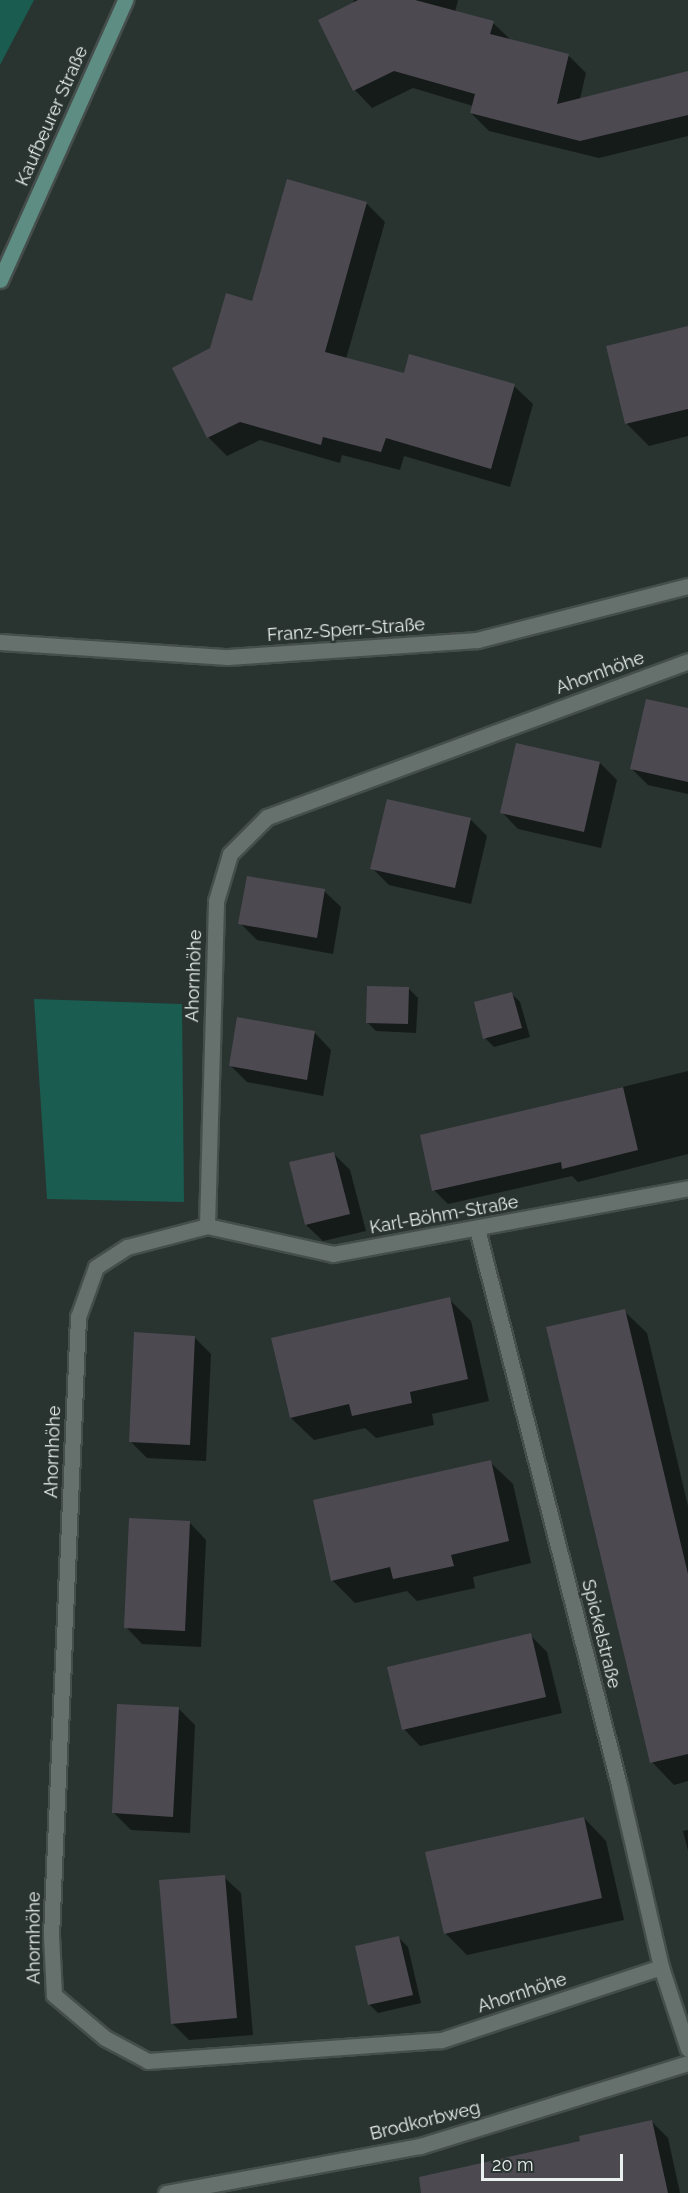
<!DOCTYPE html>
<html>
<head>
<meta charset="utf-8">
<style>
  body { margin:0 }
  #map { position:relative; width:688px; height:2193px; overflow:hidden; background:#293330; font-family:Raleway,sans-serif }
  div>[style] { position:absolute }
  .green>* { inset:0; background:#1a5c50 }
  .shadow>* { inset:0; background:#0007 }
  .building>* { inset:0; background:#4d4951 }
  .roads { filter:drop-shadow(2px 0 #454e4b) drop-shadow(-2px 0 #454e4b) drop-shadow(0 2px #454e4b) drop-shadow(0 -2px #454e4b) }
  .street>* { height:15px; margin:-7.5px; padding:0 7.5px; transform-origin:7.5px; border-radius:7.5px; background:#66716e }
  .secondary>* { height:15px; margin:-7.5px; padding:0 7.5px; transform-origin:7.5px; border-radius:7.5px; background:#5e8d84 }
  span { translate:-50% -50%; white-space:nowrap; text-align:center; line-height:1.15; -webkit-text-stroke:4.5px #293330; paint-order:stroke }
  .street-label { font-size:18px; color:#eaf0ee }
  .scale { position:absolute; left:481px; top:2154px; width:142px; height:27px; box-sizing:border-box; border:3px solid #eaf0ee; border-top:0; padding-left:8px; font-size:18px; line-height:21px; white-space:nowrap; color:#eaf0ee; -webkit-text-stroke:4px #293330; paint-order:stroke }
</style>
</head>
<body>
<div id="map">
  <div class="green">
    <i style="clip-path:polygon(0 0,34px 0,0 65px)"></i>
    <i style="clip-path:polygon(34px 999px,182px 1004px,184px 1202px,47px 1199px)"></i>
  </div>
  <div class="shadow">
    <i style="clip-path:polygon(354px 0,458px 0,455px 12px,493px 23px,512px 41px,569px 56px,586px 73px,580px 99px,688px 73px,688px 136px,599px 158px,489px 131px,471px 113px,473px 106px,413px 88px,372px 108px,355px 90px,320px 20px,353px 4px)"></i>
    <i style="clip-path:polygon(366px 203px,385px 222px,346px 359px,405px 375px,514px 386px,533px 404px,510px 487px,404px 456px,400px 470px,342px 455px,340px 463px,260px 440px,227px 456px,208px 437px,211px 349px,253px 303px)"></i>
    <i style="clip-path:polygon(688px 327px,688px 436px,649px 446px,627px 424px)"></i>
    <i style="clip-path:polygon(688px 710px,688px 794px,648px 785px,631px 768px)"></i>
    <i style="clip-path:polygon(517px 744px,600px 763px,617px 780px,601px 848px,518px 829px,502px 812px)"></i>
    <i style="clip-path:polygon(470px 819px,487px 836px,471px 904px,389px 885px,372px 868px)"></i>
    <i style="clip-path:polygon(324px 891px,341px 907px,333px 954px,257px 940px,240px 923px)"></i>
    <i style="clip-path:polygon(409px 989px,418px 998px,416px 1033px,376px 1031px,367px 1022px)"></i>
    <i style="clip-path:polygon(511px 993px,520px 1002px,530px 1037px,494px 1047px,485px 1038px)"></i>
    <i style="clip-path:polygon(315px 1033px,331px 1050px,323px 1096px,247px 1082px,230px 1065px)"></i>
    <i style="clip-path:polygon(688px 1071px,688px 1154px,578px 1182px,572px 1176px,448px 1204px,434px 1190px,422px 1136px)"></i>
    <i style="clip-path:polygon(333px 1153px,350px 1170px,366px 1231px,323px 1241px,306px 1225px)"></i>
    <i style="clip-path:polygon(449px 1299px,471px 1321px,489px 1401px,432px 1414px,434px 1425px,376px 1438px,365px 1428px,314px 1440px,291px 1418px,273px 1339px)"></i>
    <i style="clip-path:polygon(624px 1311px,647px 1333px,688px 1506px,688px 1781px,674px 1785px,652px 1762px)"></i>
    <i style="clip-path:polygon(194px 1337px,211px 1354px,206px 1461px,147px 1458px,130px 1441px)"></i>
    <i style="clip-path:polygon(490px 1462px,513px 1484px,531px 1563px,473px 1577px,475px 1588px,417px 1601px,407px 1591px,355px 1603px,333px 1581px,315px 1501px)"></i>
    <i style="clip-path:polygon(190px 1523px,206px 1540px,201px 1647px,142px 1644px,126px 1627px)"></i>
    <i style="clip-path:polygon(530px 1635px,547px 1652px,562px 1713px,420px 1746px,404px 1729px)"></i>
    <i style="clip-path:polygon(178px 1708px,195px 1725px,190px 1833px,131px 1830px,114px 1813px)"></i>
    <i style="clip-path:polygon(584px 1818px,606px 1841px,624px 1920px,467px 1955px,445px 1933px)"></i>
    <i style="clip-path:polygon(688px 1830px,688px 1851px,683px 1831px)"></i>
    <i style="clip-path:polygon(224px 1877px,241px 1893px,253px 2035px,189px 2040px,172px 2023px)"></i>
    <i style="clip-path:polygon(399px 1938px,408px 1947px,421px 2003px,378px 2013px,369px 2004px)"></i>
    <i style="clip-path:polygon(651px 2121px,668px 2138px,680px 2193px,442px 2193px)"></i>
  </div>
  <div class="building">
    <i style="clip-path:polygon(358px 0,415px 0,494px 21px,490px 34px,569px 54px,557px 104px,688px 71px,688px 115px,580px 141px,470px 113px,475px 94px,394px 71px,353px 91px,318px 20px)"></i>
    <i style="clip-path:polygon(287px 179px,367px 202px,325px 352px,404px 373px,409px 354px,515px 384px,491px 469px,386px 438px,381px 452px,323px 437px,321px 445px,240px 422px,207px 438px,172px 368px,210px 348px,226px 293px,252px 301px)"></i>
    <i style="clip-path:polygon(688px 326px,688px 409px,625px 424px,606px 346px)"></i>
    <i style="clip-path:polygon(646px 699px,688px 708px,688px 782px,630px 769px)"></i>
    <i style="clip-path:polygon(516px 743px,600px 762px,584px 832px,500px 813px)"></i>
    <i style="clip-path:polygon(387px 799px,471px 818px,455px 888px,370px 869px)"></i>
    <i style="clip-path:polygon(247px 876px,325px 889px,317px 938px,238px 924px)"></i>
    <i style="clip-path:polygon(367px 986px,409px 987px,408px 1024px,366px 1023px)"></i>
    <i style="clip-path:polygon(512px 992px,522px 1028px,483px 1039px,474px 1002px)"></i>
    <i style="clip-path:polygon(237px 1017px,315px 1031px,307px 1080px,229px 1066px)"></i>
    <i style="clip-path:polygon(623px 1087px,638px 1150px,562px 1169px,561px 1162px,432px 1191px,420px 1135px)"></i>
    <i style="clip-path:polygon(334px 1152px,350px 1214px,305px 1225px,289px 1162px)"></i>
    <i style="clip-path:polygon(450px 1297px,468px 1379px,410px 1392px,412px 1403px,352px 1416px,349px 1404px,290px 1418px,271px 1338px)"></i>
    <i style="clip-path:polygon(625px 1309px,688px 1574px,688px 1754px,650px 1763px,546px 1327px)"></i>
    <i style="clip-path:polygon(134px 1332px,195px 1336px,190px 1445px,129px 1442px)"></i>
    <i style="clip-path:polygon(491px 1460px,509px 1541px,451px 1555px,454px 1566px,393px 1579px,390px 1567px,331px 1581px,313px 1500px)"></i>
    <i style="clip-path:polygon(129px 1518px,190px 1521px,185px 1631px,124px 1628px)"></i>
    <i style="clip-path:polygon(531px 1633px,546px 1697px,402px 1730px,387px 1667px)"></i>
    <i style="clip-path:polygon(117px 1704px,179px 1707px,173px 1817px,112px 1813px)"></i>
    <i style="clip-path:polygon(584px 1817px,602px 1898px,444px 1934px,425px 1852px)"></i>
    <i style="clip-path:polygon(225px 1875px,237px 2018px,171px 2024px,159px 1880px)"></i>
    <i style="clip-path:polygon(399px 1936px,413px 1995px,368px 2005px,355px 1946px)"></i>
    <i style="clip-path:polygon(652px 2120px,668px 2193px,421px 2193px,419px 2177px,580px 2141px,579px 2136px)"></i>
  </div>
  <div class="roads">
    <div class="street">
      <i style="left:0;top:642px;width:228px;rotate:3.8deg"></i>
      <i style="left:228px;top:657px;width:250px;rotate:-3.9deg"></i>
      <i style="left:477px;top:640px;width:218px;rotate:-14.4deg"></i>
      <i style="left:207px;top:1226px;width:325px;rotate:-88.4deg"></i>
      <i style="left:216px;top:901px;width:49px;rotate:-73.4deg"></i>
      <i style="left:230px;top:854px;width:52px;rotate:-45deg"></i>
      <i style="left:267px;top:817px;width:449px;rotate:-20.3deg"></i>
      <i style="left:477px;top:1229px;width:574px;rotate:75.67deg"></i>
      <i style="left:619px;top:1785px;width:187px;rotate:77deg"></i>
      <i style="left:661px;top:1967px;width:86px;rotate:71.8deg"></i>
      <i style="left:661px;top:1967px;width:232px;rotate:161.6deg"></i>
      <i style="left:441px;top:2040px;width:294px;rotate:175.9deg"></i>
      <i style="left:148px;top:2061px;width:49px;rotate:-151.9deg"></i>
      <i style="left:105px;top:2038px;width:67px;rotate:-139.9deg"></i>
      <i style="left:54px;top:1995px;width:59px;rotate:-92.9deg"></i>
      <i style="left:51px;top:1936px;width:620px;rotate:-87.5deg"></i>
      <i style="left:78px;top:1317px;width:53px;rotate:-70.2deg"></i>
      <i style="left:96px;top:1267px;width:37px;rotate:-33deg"></i>
      <i style="left:127px;top:1247px;width:83px;rotate:-14.7deg"></i>
      <i style="left:207px;top:1226px;width:129px;rotate:12.5deg"></i>
      <i style="left:333px;top:1254px;width:361px;rotate:-10.5deg"></i>
      <i style="left:166px;top:2193px;width:258px;rotate:-10.5deg"></i>
      <i style="left:420px;top:2146px;width:281px;rotate:-17.2deg"></i>
    </div>
    <div class="secondary">
      <i style="left:0;top:280px;width:307px;rotate:-65.9deg"></i>
    </div>
  </div>
  <div class="street-label">
    <span style="left:52px;top:116px;rotate:-66deg">Kaufbeurer Straße</span>
    <span style="left:346px;top:630px;rotate:-4deg">Franz-Sperr-Straße</span>
    <span style="left:600px;top:673px;rotate:-20deg">Ahornhöhe</span>
    <span style="left:194px;top:976px;rotate:-88deg">Ahornhöhe</span>
    <span style="left:444px;top:1215px;rotate:-10deg">Karl-Böhm-Straße</span>
    <span style="left:53px;top:1452px;rotate:-88deg">Ahornhöhe</span>
    <span style="left:601px;top:1634px;rotate:76deg">Spickelstraße</span>
    <span style="left:34px;top:1938px;rotate:-90deg">Ahornhöhe</span>
    <span style="left:522px;top:1993px;rotate:-18deg">Ahornhöhe</span>
    <span style="left:425px;top:2121px;rotate:-14deg">Brodkorbweg</span>
  </div>
  <div class="scale">20 m</div>
</div>
</body>
</html>
